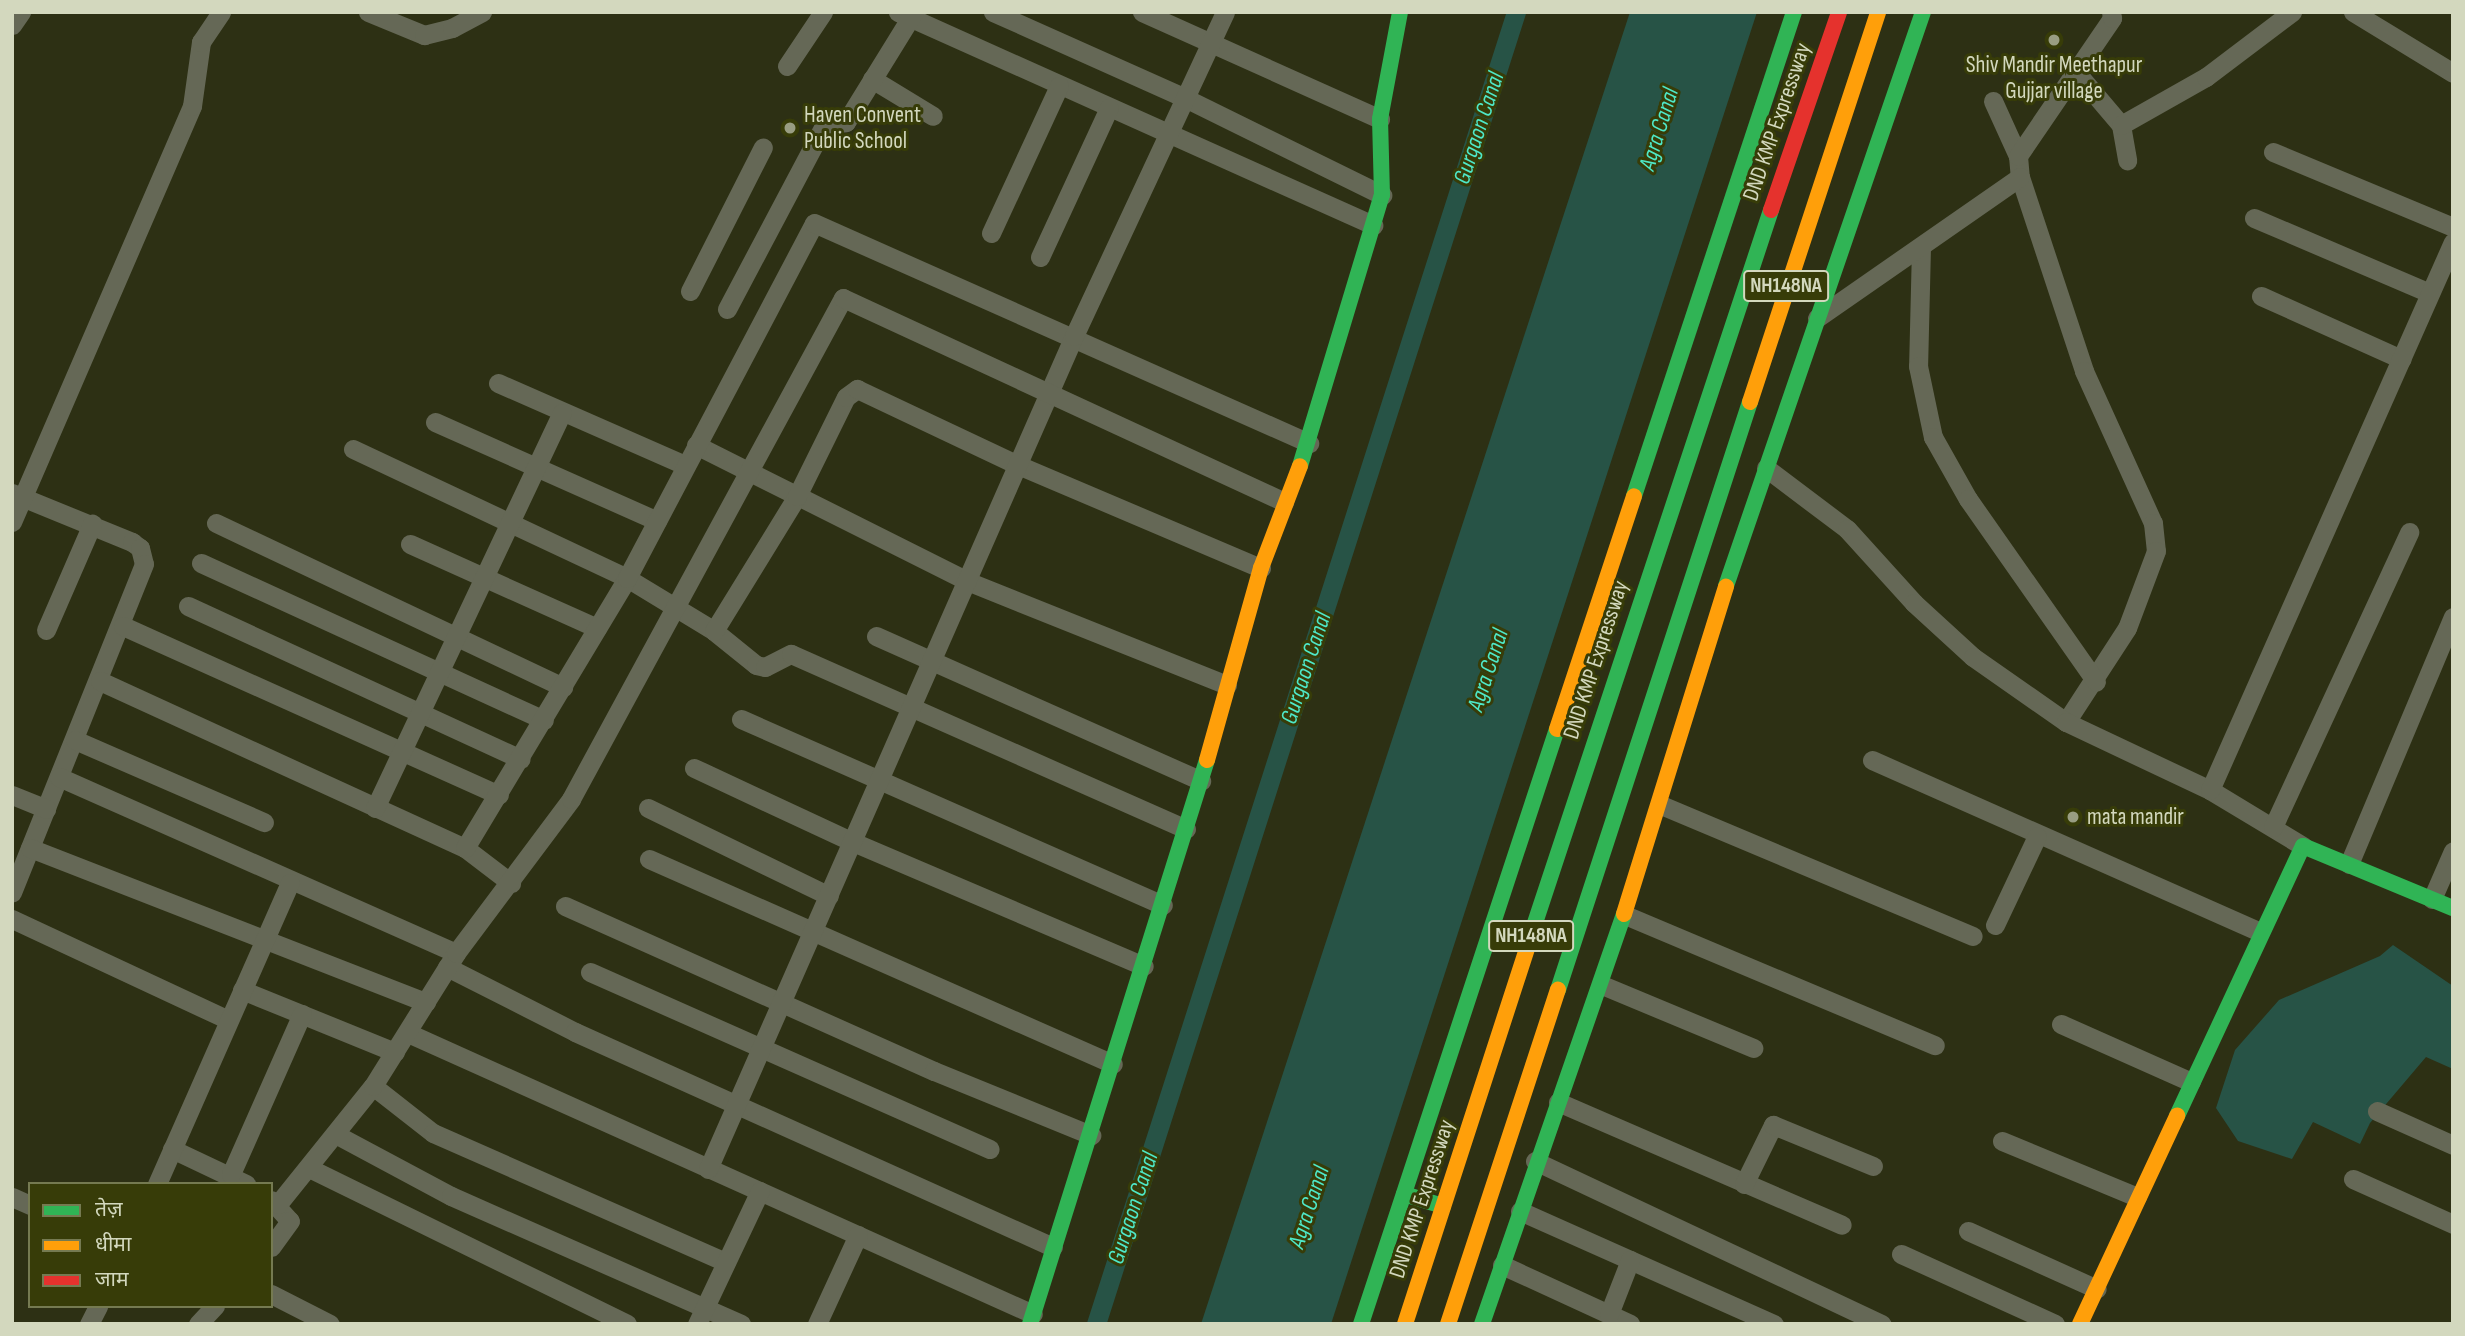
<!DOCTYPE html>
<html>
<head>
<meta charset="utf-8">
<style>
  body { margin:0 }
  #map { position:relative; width:2465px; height:1336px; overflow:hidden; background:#2d3014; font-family:"Sofia Sans Condensed","Noto Sans Devanagari",sans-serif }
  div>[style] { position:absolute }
  .water>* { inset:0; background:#275346 }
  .canal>* { height:19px; margin:-9.5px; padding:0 9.5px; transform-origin:9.5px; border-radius:9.5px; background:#275346 }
  .street>* { height:19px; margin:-9.5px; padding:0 9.5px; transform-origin:9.5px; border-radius:9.5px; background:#656856 }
  .fast>* { height:16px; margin:-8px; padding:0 8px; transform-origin:8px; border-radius:8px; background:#30b455 }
  .slow>* { height:16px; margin:-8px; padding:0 8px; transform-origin:8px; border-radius:8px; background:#ff9f0a }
  .jam>* { height:16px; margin:-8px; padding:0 8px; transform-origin:8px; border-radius:8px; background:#e5322d }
  .dots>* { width:19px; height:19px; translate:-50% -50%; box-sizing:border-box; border:4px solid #373c08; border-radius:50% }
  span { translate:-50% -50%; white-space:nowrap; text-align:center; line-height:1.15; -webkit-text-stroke:6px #373c08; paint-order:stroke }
  .shield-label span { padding:2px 5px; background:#373c08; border:2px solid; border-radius:5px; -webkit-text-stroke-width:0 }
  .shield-label { font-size:21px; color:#d3d8be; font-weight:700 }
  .poi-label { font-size:23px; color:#d3d8be }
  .left { translate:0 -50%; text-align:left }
  .street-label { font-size:23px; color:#d3d8be }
  .water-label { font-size:24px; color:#4ee8c8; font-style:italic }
  .frame { position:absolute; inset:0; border:14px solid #d3d8be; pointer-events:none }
  .legend { position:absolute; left:28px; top:1182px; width:245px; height:126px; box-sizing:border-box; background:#373c08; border:2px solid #757a51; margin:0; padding:9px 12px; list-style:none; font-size:21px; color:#d3d8be }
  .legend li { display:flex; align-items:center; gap:14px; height:35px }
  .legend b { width:35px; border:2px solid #757a51 }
</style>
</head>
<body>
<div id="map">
  <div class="water">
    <i style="clip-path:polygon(1630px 12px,1757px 12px,1331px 1324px,1201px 1324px)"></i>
    <i style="clip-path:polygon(2393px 945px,2453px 986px,2453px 1069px,2426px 1057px,2370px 1123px,2360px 1144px,2313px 1122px,2292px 1159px,2238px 1141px,2216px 1108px,2235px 1050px,2279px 1000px,2380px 956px)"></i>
  </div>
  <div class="canal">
    <i style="left:1096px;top:1324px;width:1378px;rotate:-72.25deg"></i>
  </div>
  <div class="street">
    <i style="left:368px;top:12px;width:61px;rotate:22.3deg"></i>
    <i style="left:424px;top:35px;width:29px;rotate:-14deg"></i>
    <i style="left:452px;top:28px;width:34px;rotate:-28deg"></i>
    <i style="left:898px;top:12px;width:521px;rotate:24.15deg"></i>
    <i style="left:993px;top:12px;width:210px;rotate:24.1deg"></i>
    <i style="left:1185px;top:98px;width:220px;rotate:26.2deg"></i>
    <i style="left:1142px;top:12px;width:261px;rotate:24.2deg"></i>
    <i style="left:2353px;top:12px;width:117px;rotate:31.4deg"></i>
    <i style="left:12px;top:25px;width:16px;rotate:-55deg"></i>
    <i style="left:787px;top:66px;width:65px;rotate:-56.3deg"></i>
    <i style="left:2076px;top:72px;width:70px;rotate:49.7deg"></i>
    <i style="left:2121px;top:125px;width:36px;rotate:80deg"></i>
    <i style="left:872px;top:79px;width:71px;rotate:31.2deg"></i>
    <i style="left:1993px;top:101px;width:60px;rotate:65.6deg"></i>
    <i style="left:2018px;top:156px;width:21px;rotate:85deg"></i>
    <i style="left:2020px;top:177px;width:204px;rotate:71.7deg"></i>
    <i style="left:2084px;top:371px;width:167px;rotate:65.6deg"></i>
    <i style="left:2153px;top:523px;width:28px;rotate:84deg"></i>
    <i style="left:2156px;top:551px;width:82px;rotate:110.6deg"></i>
    <i style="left:2127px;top:628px;width:112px;rotate:123deg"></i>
    <i style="left:2121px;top:125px;width:98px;rotate:-29.5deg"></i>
    <i style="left:2206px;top:77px;width:108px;rotate:-37.1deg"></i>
    <i style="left:2273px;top:152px;width:195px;rotate:22.6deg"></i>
    <i style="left:2018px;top:156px;width:167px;rotate:-55.7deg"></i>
    <i style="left:2112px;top:18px;width:6px;rotate:-99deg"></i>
    <i style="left:2254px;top:218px;width:191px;rotate:23.1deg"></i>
    <i style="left:991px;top:233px;width:162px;rotate:-65.2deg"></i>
    <i style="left:1921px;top:247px;width:119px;rotate:91.4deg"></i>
    <i style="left:1918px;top:366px;width:73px;rotate:78.1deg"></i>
    <i style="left:1933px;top:437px;width:71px;rotate:60.6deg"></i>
    <i style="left:1968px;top:499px;width:223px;rotate:55deg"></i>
    <i style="left:1040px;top:257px;width:164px;rotate:-65.2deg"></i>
    <i style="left:690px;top:291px;width:161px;rotate:-63.1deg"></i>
    <i style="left:2261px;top:296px;width:154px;rotate:24.2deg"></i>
    <i style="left:727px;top:309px;width:209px;rotate:-62.1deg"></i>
    <i style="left:825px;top:124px;width:21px;rotate:-5deg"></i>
    <i style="left:846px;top:122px;width:129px;rotate:-58.3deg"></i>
    <i style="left:1817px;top:318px;width:247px;rotate:-34.8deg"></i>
    <i style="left:498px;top:383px;width:204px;rotate:23.7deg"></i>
    <i style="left:435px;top:422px;width:243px;rotate:24deg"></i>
    <i style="left:696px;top:445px;width:303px;rotate:26.6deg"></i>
    <i style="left:967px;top:581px;width:280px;rotate:21.8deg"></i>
    <i style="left:353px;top:449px;width:303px;rotate:25.2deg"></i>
    <i style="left:627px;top:578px;width:102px;rotate:31.3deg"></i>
    <i style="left:714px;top:631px;width:54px;rotate:39deg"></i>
    <i style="left:756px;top:665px;width:9px;rotate:13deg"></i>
    <i style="left:765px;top:667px;width:29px;rotate:-27deg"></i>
    <i style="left:791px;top:654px;width:432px;rotate:23.9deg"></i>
    <i style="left:1766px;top:468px;width:101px;rotate:37deg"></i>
    <i style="left:1847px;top:529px;width:100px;rotate:47.8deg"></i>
    <i style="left:1914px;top:603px;width:80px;rotate:42.5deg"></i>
    <i style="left:1973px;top:657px;width:113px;rotate:35deg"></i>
    <i style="left:2066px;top:722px;width:159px;rotate:25.3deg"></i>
    <i style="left:2210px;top:790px;width:109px;rotate:31.1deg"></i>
    <i style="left:12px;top:493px;width:130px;rotate:22.2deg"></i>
    <i style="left:132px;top:542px;width:10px;rotate:37deg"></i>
    <i style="left:140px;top:548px;width:16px;rotate:76deg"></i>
    <i style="left:144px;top:564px;width:354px;rotate:111.9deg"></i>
    <i style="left:12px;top:522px;width:453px;rotate:-66.6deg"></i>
    <i style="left:192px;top:106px;width:65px;rotate:-82deg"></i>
    <i style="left:201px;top:42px;width:36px;rotate:-56deg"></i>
    <i style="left:216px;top:523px;width:384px;rotate:25.3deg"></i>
    <i style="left:410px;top:544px;width:205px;rotate:24.2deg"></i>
    <i style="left:201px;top:563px;width:377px;rotate:24.6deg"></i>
    <i style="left:188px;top:606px;width:366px;rotate:24.7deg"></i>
    <i style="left:123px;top:626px;width:412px;rotate:24.2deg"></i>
    <i style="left:46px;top:630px;width:116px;rotate:-66.5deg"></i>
    <i style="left:714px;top:631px;width:158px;rotate:-58.4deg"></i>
    <i style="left:797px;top:496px;width:110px;rotate:-63.7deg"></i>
    <i style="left:846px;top:397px;width:14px;rotate:-36deg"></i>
    <i style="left:857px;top:389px;width:178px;rotate:25.3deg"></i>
    <i style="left:1018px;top:465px;width:264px;rotate:23deg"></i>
    <i style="left:876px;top:636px;width:356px;rotate:24deg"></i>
    <i style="left:100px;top:681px;width:401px;rotate:24.6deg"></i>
    <i style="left:465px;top:848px;width:58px;rotate:37.3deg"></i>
    <i style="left:741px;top:719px;width:461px;rotate:23.8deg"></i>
    <i style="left:75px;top:740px;width:206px;rotate:23.5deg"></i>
    <i style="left:1872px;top:760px;width:424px;rotate:23.9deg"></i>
    <i style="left:694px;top:768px;width:175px;rotate:25deg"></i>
    <i style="left:853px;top:842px;width:316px;rotate:23.1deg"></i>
    <i style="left:59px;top:777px;width:434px;rotate:23.9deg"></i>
    <i style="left:2210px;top:790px;width:599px;rotate:-66.09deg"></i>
    <i style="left:12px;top:795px;width:37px;rotate:22deg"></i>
    <i style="left:1661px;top:805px;width:338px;rotate:22.8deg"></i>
    <i style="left:375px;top:808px;width:437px;rotate:-64.7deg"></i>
    <i style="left:648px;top:808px;width:201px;rotate:25.9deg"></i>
    <i style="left:2273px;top:827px;width:325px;rotate:-65.2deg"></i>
    <i style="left:30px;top:848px;width:425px;rotate:21.3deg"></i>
    <i style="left:465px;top:848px;width:315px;rotate:-59deg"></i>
    <i style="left:627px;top:578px;width:401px;rotate:-62.2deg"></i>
    <i style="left:814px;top:223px;width:542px;rotate:23.96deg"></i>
    <i style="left:649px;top:859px;width:507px;rotate:23.84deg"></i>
    <i style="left:2349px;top:864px;width:268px;rotate:-67.2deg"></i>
    <i style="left:2432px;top:899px;width:52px;rotate:-66.4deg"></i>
    <i style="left:565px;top:906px;width:404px;rotate:24.1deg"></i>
    <i style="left:934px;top:1071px;width:170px;rotate:22.2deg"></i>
    <i style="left:1625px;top:915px;width:336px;rotate:22.8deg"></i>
    <i style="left:12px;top:919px;width:239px;rotate:25deg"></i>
    <i style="left:1995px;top:925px;width:98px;rotate:-64.7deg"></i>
    <i style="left:447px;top:967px;width:144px;rotate:26.9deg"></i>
    <i style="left:575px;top:1032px;width:524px;rotate:24.22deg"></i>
    <i style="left:590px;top:972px;width:437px;rotate:23.9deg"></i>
    <i style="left:1602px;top:985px;width:164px;rotate:22.6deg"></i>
    <i style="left:242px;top:990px;width:165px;rotate:22.1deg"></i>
    <i style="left:2061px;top:1024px;width:142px;rotate:24deg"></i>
    <i style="left:408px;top:1033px;width:685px;rotate:24.21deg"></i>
    <i style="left:373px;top:1086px;width:76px;rotate:38.1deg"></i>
    <i style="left:433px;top:1133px;width:320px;rotate:23.8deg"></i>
    <i style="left:1558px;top:1102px;width:309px;rotate:23.4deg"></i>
    <i style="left:2377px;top:1111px;width:83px;rotate:24.1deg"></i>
    <i style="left:337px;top:1135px;width:129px;rotate:28.2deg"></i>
    <i style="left:451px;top:1196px;width:317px;rotate:23.8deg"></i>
    <i style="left:2002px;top:1141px;width:146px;rotate:22.5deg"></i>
    <i style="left:172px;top:1149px;width:82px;rotate:25.3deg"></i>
    <i style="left:1535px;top:1161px;width:383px;rotate:25.2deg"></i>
    <i style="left:309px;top:1168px;width:354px;rotate:26.1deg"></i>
    <i style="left:708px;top:1169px;width:910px;rotate:-66.28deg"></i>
    <i style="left:1074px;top:336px;width:357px;rotate:-65deg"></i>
    <i style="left:231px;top:1174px;width:175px;rotate:-66.1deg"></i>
    <i style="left:2353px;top:1179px;width:110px;rotate:24.2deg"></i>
    <i style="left:157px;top:1184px;width:329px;rotate:-66.2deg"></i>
    <i style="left:1744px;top:1184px;width:66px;rotate:-63.8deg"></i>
    <i style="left:1773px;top:1125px;width:108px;rotate:22.3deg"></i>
    <i style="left:12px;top:1197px;width:20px;rotate:24deg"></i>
    <i style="left:271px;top:1200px;width:28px;rotate:48deg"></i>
    <i style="left:290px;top:1221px;width:32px;rotate:126deg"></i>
    <i style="left:278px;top:1204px;width:151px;rotate:-51.2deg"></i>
    <i style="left:373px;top:1086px;width:157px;rotate:-58deg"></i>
    <i style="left:456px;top:953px;width:192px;rotate:-53.2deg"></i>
    <i style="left:571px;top:799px;width:570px;rotate:-61.5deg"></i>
    <i style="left:843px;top:298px;width:486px;rotate:24.8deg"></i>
    <i style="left:1520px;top:1211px;width:278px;rotate:24deg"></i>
    <i style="left:1968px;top:1231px;width:141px;rotate:24.2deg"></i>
    <i style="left:1901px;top:1254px;width:169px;rotate:24.4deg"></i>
    <i style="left:1502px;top:1265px;width:141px;rotate:24.7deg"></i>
    <i style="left:271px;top:1294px;width:66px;rotate:27deg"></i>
    <i style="left:1609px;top:1314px;width:58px;rotate:-68.7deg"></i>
    <i style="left:89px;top:1324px;width:20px;rotate:-63deg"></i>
    <i style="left:198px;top:1324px;width:25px;rotate:-47deg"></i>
    <i style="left:697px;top:1324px;width:147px;rotate:-64.7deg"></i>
    <i style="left:817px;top:1324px;width:98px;rotate:-65.3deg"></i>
  </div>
  <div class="fast">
    <i style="left:1300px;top:466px;width:283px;rotate:-73.2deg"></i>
    <i style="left:1382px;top:195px;width:76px;rotate:-91.5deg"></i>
    <i style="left:1380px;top:119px;width:109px;rotate:-79.4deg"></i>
    <i style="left:1634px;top:496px;width:510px;rotate:-71.71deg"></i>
    <i style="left:1726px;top:586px;width:607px;rotate:-71.06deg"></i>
    <i style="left:1532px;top:932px;width:761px;rotate:-71.68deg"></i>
    <i style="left:1558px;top:990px;width:619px;rotate:-71.92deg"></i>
    <i style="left:2177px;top:1116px;width:298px;rotate:-65deg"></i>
    <i style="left:2303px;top:846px;width:162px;rotate:22.5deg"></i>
    <i style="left:1404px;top:1194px;width:41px;rotate:17.1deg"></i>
    <i style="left:1030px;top:1324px;width:591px;rotate:-72.58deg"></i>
    <i style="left:1361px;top:1324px;width:626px;rotate:-71.77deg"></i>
    <i style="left:1482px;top:1324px;width:434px;rotate:-70.9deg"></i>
  </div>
  <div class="slow">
    <i style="left:1750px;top:402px;width:410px;rotate:-71.8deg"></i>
    <i style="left:1557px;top:729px;width:245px;rotate:-71.7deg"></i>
    <i style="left:1207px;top:760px;width:199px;rotate:-74.3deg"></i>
    <i style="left:1261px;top:568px;width:109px;rotate:-69.1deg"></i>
    <i style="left:1624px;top:914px;width:343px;rotate:-72.7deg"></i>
    <i style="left:1405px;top:1324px;width:412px;rotate:-72deg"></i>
    <i style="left:1448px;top:1324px;width:352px;rotate:-71.8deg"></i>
    <i style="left:2080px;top:1324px;width:230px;rotate:-65deg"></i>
  </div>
  <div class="jam">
    <i style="left:1771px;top:210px;width:209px;rotate:-71deg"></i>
  </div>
  <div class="dots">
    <i style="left:2054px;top:40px;background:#999d82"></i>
    <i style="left:790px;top:128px;background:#999d82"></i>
    <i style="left:2073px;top:817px;background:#999d82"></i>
  </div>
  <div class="shield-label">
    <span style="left:1786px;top:286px">NH148NA</span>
    <span style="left:1531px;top:936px">NH148NA</span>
  </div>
  <div class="poi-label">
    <span style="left:2054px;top:78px">Shiv Mandir Meethapur<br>Gujjar village</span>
    <span class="left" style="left:804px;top:128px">Haven Convent<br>Public School</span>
    <span class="left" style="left:2087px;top:817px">mata mandir</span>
  </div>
  <div class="street-label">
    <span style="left:1777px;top:122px;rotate:-71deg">DND KMP Expressway</span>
    <span style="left:1596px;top:660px;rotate:-72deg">DND KMP Expressway</span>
    <span style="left:1422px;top:1199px;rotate:-72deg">DND KMP Expressway</span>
  </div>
  <div class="water-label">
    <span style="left:1479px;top:128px;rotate:-72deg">Gurgaon Canal</span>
    <span style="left:1659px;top:129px;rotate:-73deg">Agra Canal</span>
    <span style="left:1306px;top:668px;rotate:-72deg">Gurgaon Canal</span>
    <span style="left:1488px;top:670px;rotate:-72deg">Agra Canal</span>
    <span style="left:1309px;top:1207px;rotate:-72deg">Agra Canal</span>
    <span style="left:1133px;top:1208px;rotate:-72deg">Gurgaon Canal</span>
  </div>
  <div class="frame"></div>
  <ul class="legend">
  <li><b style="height:9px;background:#30b455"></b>तेज़</li>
  <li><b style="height:9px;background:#ff9f0a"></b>धीमा</li>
  <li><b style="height:9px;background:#e5322d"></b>जाम</li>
  </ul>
</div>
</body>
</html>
